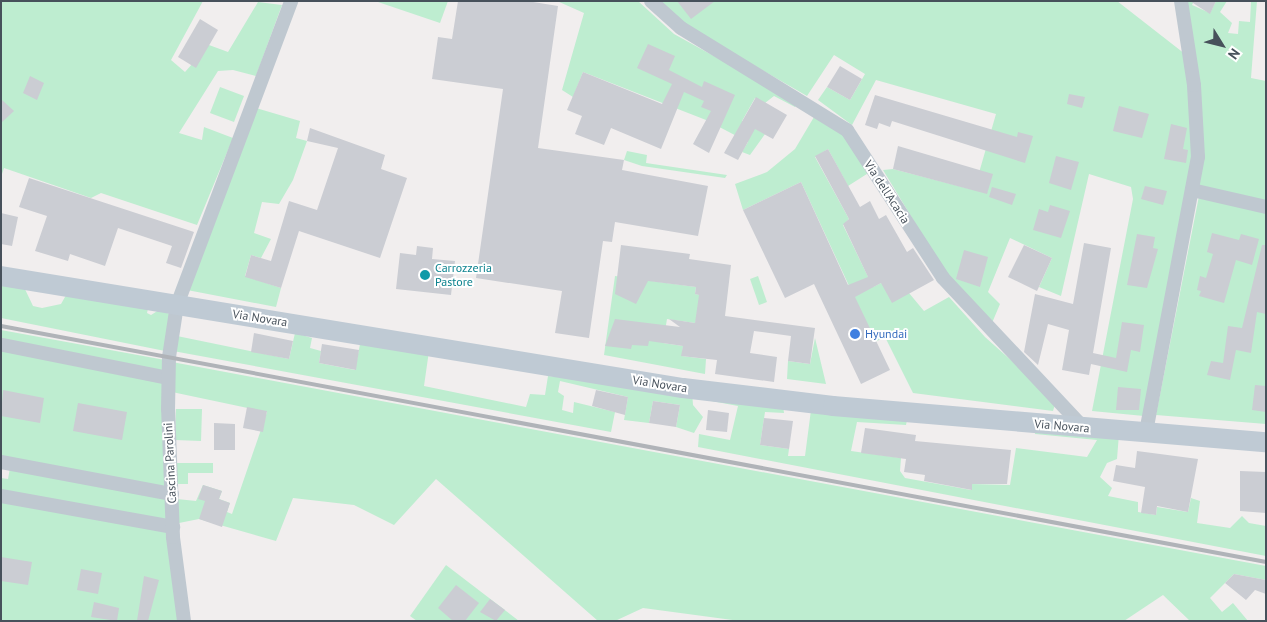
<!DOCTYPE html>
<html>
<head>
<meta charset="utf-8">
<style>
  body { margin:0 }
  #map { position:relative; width:1267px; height:622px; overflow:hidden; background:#f1eeee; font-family:"PT Sans",sans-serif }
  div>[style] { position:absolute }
  .green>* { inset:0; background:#beedd0 }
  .building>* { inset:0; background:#cbcdd3 }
  .street>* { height:14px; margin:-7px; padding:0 7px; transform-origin:7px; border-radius:7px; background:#bfc8d0 }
  .secondary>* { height:20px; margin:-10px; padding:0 10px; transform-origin:10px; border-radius:10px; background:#bfcad4 }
  .rail>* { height:4px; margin:-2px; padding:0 2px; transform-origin:2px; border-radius:2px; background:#b0b3b8 }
  .dots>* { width:14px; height:14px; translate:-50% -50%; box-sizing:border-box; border:2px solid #fff; border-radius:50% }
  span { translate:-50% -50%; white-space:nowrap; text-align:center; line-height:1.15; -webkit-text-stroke:4px #fff; paint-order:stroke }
  .street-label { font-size:12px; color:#47515b }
  .culture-label { font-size:12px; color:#0d838f }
  .left { translate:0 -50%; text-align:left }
  .shop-label { font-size:12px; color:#366cbe }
  .frame { position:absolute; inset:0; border:2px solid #47515b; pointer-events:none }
  .north { position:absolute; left:1197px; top:20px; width:50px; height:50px; -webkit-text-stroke:4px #fff; paint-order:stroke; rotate:126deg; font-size:14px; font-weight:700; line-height:20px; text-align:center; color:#47515b }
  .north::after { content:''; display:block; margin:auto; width:18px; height:22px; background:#47515b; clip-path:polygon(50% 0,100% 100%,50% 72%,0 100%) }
</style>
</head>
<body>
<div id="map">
  <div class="green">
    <i style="clip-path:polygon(1px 1px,203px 1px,171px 60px,185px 72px,209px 45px,228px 52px,258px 2px,282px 5px,256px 76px,233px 70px,218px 71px,179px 133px,202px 140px,204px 127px,233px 138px,197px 225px,101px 193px,91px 198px,4px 168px,1px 177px)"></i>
    <i style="clip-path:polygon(375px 1px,448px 1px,440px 23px)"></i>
    <i style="clip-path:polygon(557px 1px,638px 1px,674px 34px,797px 102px,795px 107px,774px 96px,765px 103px,755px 98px,742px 121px,765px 134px,750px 155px,742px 152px,748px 142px,706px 120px,583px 72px,573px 97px,562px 90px,584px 13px)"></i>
    <i style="clip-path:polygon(656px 1px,1117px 1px,1185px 54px,1194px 155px,1144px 416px,1092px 411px,1133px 199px,1131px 187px,1089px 174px,1061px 296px,1039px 287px,1052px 258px,1010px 238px,988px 292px,1000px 304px,992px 323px,946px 274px,883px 170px,893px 169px,974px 190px,996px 114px,876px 80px,852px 125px,818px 100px,827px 87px,850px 100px,865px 74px,834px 55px,807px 96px,684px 25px)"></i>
    <i style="clip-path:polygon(1186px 1px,1194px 1px,1192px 5px,1210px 13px,1216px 1px,1227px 1px,1220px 12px,1232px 23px,1228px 33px,1238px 34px,1239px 21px,1250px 22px,1251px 1px,1257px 1px,1251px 78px,1266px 81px,1266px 201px,1198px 186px)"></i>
    <i style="clip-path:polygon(220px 87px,244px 96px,234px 122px,210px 113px)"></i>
    <i style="clip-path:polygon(256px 108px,300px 121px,296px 138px,307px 141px,293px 180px,279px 204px,262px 202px,254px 233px,271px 239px,261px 258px,251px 255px,245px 276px,281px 288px,276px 307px,187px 290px)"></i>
    <i style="clip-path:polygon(814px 117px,845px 132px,870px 172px,848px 186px,828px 149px,815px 157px,849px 219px,843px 225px,873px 287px,881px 283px,909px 293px,924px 311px,949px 297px,985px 337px,1050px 395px,1056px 401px,1053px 411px,913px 393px,885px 337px,875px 342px,801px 182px,743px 210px,735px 184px,767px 172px,795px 149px)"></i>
    <i style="clip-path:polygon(627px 151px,647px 155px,646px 163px,727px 175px,725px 178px,642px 166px,624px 160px)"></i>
    <i style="clip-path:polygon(1199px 196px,1266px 212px,1266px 424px,1156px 415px)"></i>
    <i style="clip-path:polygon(615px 276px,696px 287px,695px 294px,705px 296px,695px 323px,667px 319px,663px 343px,683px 346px,682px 356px,706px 359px,705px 374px,604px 355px)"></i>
    <i style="clip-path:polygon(758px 276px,767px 302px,759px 305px,750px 279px)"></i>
    <i style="clip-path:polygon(1px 279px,23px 285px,33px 306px,42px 308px,61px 304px,69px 290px,149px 304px,147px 313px,151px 315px,159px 310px,170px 314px,165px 351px,1px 318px)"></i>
    <i style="clip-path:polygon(1px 330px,165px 360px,166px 489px,1px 457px)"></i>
    <i style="clip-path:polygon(295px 333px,312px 338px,310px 348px,321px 351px,319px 363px,355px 370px,361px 339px,429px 351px,424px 386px,526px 407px,530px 394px,545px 395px,548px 376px,692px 391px,693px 405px,703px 417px,694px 433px,676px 427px,680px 405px,653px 401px,649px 423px,624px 420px,628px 397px,560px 381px,558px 392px,564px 396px,562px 410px,573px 413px,574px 402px,615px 412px,611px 432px,173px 351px,177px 336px,289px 359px)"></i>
    <i style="clip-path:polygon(815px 338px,826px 384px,787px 379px,788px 361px,810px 364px)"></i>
    <i style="clip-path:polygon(172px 362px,1266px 566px,1266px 580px,1234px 574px,1210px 598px,1222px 612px,1233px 603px,1248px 621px,1190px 621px,1163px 595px,1124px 621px,740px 621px,643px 608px,615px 621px,598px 621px,436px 479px,394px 525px,354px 505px,293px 498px,276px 541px,199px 519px,179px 523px,177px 499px,196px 501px,203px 485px,222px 491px,219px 499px,230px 503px,227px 512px,232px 514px,267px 412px,172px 392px)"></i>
    <i style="clip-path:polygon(701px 399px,783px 405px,784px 413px,765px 412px,760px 445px,789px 449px,788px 456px,805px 456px,811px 410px,907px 420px,906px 425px,857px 422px,851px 451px,901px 458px,900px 471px,905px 478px,971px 490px,972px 484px,1010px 485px,1016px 448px,1087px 457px,1097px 440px,1035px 434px,1035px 427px,1119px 434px,1117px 459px,1107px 463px,1100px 477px,1112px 488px,1108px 496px,1138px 502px,1138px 512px,1156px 515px,1157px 507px,1188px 512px,1191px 498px,1200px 501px,1197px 523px,1230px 528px,1242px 516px,1249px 523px,1266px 526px,1266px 556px,698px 447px,699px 434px,730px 440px,738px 406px)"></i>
    <i style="clip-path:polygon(176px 409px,202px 409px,201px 441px,175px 440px)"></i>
    <i style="clip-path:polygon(176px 463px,213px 463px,213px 473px,188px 473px,188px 484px,175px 484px)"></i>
    <i style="clip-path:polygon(10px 468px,166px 497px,167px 522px,1px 490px,1px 478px,8px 479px)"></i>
    <i style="clip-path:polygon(1px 501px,169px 530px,180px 621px,1px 621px)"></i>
    <i style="clip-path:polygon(446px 565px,519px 621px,417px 621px,410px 616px)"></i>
  </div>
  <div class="building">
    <i style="clip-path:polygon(458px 1px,527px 1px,558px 6px,538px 148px,624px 160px,622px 170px,708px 186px,698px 236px,615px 222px,612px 242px,603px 241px,589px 338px,555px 333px,562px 291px,476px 278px,503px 89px,432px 79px,438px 37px,452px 39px)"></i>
    <i style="clip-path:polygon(677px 1px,715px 1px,691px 19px)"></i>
    <i style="clip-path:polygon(1190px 1px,1216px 1px,1210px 14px)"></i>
    <i style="clip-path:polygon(200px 19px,218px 30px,196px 68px,178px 57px)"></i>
    <i style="clip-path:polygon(648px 44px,675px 56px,669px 70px,702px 87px,704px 81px,735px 95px,709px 153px,693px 144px,711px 111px,701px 107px,704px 101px,684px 92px,661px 149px,611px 128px,604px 145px,575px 134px,582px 116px,567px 110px,583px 72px,662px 104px,672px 84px,637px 68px)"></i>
    <i style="clip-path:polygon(840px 66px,862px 79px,850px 100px,827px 87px)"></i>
    <i style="clip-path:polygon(30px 76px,44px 83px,37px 100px,23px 93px)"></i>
    <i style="clip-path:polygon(1069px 94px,1085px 97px,1082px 108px,1067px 104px)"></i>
    <i style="clip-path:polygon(875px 95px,1017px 137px,1018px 132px,1033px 136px,1025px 163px,892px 121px,890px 127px,879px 123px,877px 129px,865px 125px)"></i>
    <i style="clip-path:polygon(756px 97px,787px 115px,773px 139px,755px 129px,738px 160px,724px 153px)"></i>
    <i style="clip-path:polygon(1px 99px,14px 111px,1px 123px)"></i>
    <i style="clip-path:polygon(1119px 106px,1149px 114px,1142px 138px,1113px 131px)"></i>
    <i style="clip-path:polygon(1171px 124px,1187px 128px,1183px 149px,1188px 150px,1186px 163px,1164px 159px)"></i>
    <i style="clip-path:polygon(310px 128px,385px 155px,381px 169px,407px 178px,380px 258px,299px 231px,281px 288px,245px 277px,251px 255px,271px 261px,289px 201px,317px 210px,338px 148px,307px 141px)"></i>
    <i style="clip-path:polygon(898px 146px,993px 174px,987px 194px,893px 169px)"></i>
    <i style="clip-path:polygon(828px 149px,860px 207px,870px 201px,879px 219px,886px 215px,907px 252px,913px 248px,934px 280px,892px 303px,881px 283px,855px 297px,890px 370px,861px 384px,814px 284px,785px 298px,743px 210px,801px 182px,848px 285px,868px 277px,843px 224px,849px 219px,815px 156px)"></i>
    <i style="clip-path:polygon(1056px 156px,1079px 162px,1071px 190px,1049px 183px)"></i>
    <i style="clip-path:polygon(29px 178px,194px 232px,181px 268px,166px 263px,172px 246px,118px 228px,105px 266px,70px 254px,68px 261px,35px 251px,47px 216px,19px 207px)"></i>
    <i style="clip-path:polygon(1145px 186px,1167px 191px,1163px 205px,1141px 199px)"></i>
    <i style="clip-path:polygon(992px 187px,1016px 194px,1012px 205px,989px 197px)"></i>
    <i style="clip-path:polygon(1050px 205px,1070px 211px,1061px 238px,1033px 230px,1039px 209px,1048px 212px)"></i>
    <i style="clip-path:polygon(1px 213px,18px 217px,12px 246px,1px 244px)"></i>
    <i style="clip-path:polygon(1212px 233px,1239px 240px,1241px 234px,1259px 239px,1252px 265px,1236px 260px,1224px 303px,1199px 296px,1201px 291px,1197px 290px,1200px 276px,1206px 278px,1213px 254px,1207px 252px)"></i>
    <i style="clip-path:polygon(1137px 234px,1155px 237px,1153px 248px,1158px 249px,1147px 288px,1127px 285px)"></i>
    <i style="clip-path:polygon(1084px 243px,1111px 248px,1093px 353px,1116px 358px,1122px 322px,1144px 325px,1140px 352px,1131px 350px,1127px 372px,1091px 364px,1089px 375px,1062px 370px,1069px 330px,1048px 324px,1038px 365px,1024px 352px,1035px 294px,1073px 304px)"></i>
    <i style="clip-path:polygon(621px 245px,690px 254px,689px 259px,731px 265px,725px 316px,815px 328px,810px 364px,788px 361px,791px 336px,754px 331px,750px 353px,777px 357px,774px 382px,715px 374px,717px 360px,681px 356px,683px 346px,649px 341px,648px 346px,632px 345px,631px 349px,605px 346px,615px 319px,680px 327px,669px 319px,695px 323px,699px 295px,695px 294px,696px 287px,648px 281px,636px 304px,615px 294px)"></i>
    <i style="clip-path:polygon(1024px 245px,1052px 258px,1037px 291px,1008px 277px)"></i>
    <i style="clip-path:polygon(1262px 245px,1266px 245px,1266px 314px,1257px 312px,1251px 353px,1236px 350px,1230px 380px,1207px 375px,1211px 361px,1223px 363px,1228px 326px,1242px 328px)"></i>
    <i style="clip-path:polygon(417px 246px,433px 248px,432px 259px,455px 261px,451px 295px,396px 289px,400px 253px,416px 255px)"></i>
    <i style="clip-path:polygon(964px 250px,988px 257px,980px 287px,956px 279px)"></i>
    <i style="clip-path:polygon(254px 333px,293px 341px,289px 359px,251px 352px)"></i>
    <i style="clip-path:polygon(322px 344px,359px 350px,356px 370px,319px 363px)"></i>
    <i style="clip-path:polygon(1255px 385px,1266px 386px,1266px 412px,1252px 410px)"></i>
    <i style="clip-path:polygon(1118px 387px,1141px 389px,1139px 410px,1116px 410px)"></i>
    <i style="clip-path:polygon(3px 390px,44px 398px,40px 423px,1px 416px)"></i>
    <i style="clip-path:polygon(596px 390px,628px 397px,625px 415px,592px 406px)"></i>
    <i style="clip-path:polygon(653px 401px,680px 405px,676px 427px,649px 423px)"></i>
    <i style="clip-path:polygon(78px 403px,127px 412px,122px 440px,73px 431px)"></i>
    <i style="clip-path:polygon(247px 407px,267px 411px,263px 432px,243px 428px)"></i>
    <i style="clip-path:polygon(708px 410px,729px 413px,727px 432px,706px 430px)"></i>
    <i style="clip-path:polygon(764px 418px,793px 421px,789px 449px,760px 445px)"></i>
    <i style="clip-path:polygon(214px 423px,235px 424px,235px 450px,214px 450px)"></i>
    <i style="clip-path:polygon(865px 428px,916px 435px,915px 441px,1011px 450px,1007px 484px,972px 484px,972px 490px,924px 481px,925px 475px,904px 472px,906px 459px,861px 453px)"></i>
    <i style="clip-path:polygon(1137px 451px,1198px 459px,1188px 512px,1157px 506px,1156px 515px,1141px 513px,1145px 487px,1113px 481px,1116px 465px,1135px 468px)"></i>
    <i style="clip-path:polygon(1240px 471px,1266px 472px,1266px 513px,1240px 511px)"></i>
    <i style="clip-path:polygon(203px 485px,222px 491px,219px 499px,230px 503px,222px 527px,199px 519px,205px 501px,198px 499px)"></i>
    <i style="clip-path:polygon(1px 557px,32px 562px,28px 585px,1px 581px)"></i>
    <i style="clip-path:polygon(81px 569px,102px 573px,98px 594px,77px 590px)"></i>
    <i style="clip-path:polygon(1234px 574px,1266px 580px,1266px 594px,1255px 590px,1246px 600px,1225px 583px)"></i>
    <i style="clip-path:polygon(144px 576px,159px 580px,148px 621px,137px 621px)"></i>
    <i style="clip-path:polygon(456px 585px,479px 603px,465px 621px,453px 621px,438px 608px)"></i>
    <i style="clip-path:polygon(490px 599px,505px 610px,496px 621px,480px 612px)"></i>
    <i style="clip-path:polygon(94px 602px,119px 608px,117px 621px,91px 617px)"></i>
  </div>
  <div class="street">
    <i style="left:651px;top:1px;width:40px;rotate:42deg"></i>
    <i style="left:681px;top:28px;width:195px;rotate:31.6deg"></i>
    <i style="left:847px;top:130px;width:176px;rotate:57deg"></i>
    <i style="left:943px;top:278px;width:206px;rotate:46.8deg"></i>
    <i style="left:1192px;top:190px;width:76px;rotate:12.9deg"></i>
    <i style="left:3px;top:345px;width:168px;rotate:11.3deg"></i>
    <i style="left:1146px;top:432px;width:280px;rotate:-79.3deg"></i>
    <i style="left:1198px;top:157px;width:72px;rotate:-93.2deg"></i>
    <i style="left:1194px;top:85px;width:85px;rotate:-98.8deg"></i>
    <i style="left:1px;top:462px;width:174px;rotate:10.6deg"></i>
    <i style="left:1px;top:496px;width:175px;rotate:10.2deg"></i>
    <i style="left:184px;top:621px;width:85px;rotate:-97.5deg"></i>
    <i style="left:173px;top:537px;width:128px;rotate:-92.2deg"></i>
    <i style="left:168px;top:409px;width:52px;rotate:-88.9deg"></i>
    <i style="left:169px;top:357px;width:53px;rotate:-81.3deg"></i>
    <i style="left:177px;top:305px;width:325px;rotate:-69.4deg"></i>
  </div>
  <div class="secondary">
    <i style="left:1px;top:276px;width:691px;rotate:9.33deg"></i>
    <i style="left:683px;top:388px;width:151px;rotate:6.8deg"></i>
    <i style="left:833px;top:406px;width:434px;rotate:4.8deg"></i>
  </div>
  <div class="rail">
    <i style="left:1px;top:326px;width:1287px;rotate:10.57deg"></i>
  </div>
  <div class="dots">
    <i style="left:425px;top:275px;background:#0f9aa8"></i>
    <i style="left:855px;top:334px;background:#3f7fe0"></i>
  </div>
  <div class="street-label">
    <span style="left:887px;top:192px;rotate:57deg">Via dell'Acacia</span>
    <span style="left:260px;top:318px;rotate:9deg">Via Novara</span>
    <span style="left:660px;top:384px;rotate:9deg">Via Novara</span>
    <span style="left:1062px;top:426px;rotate:5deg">Via Novara</span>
    <span style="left:170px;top:463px;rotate:-93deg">Cascina Parolini</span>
  </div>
  <div class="culture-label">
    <span class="left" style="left:435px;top:275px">Carrozzeria<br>Pastore</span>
  </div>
  <div class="shop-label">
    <span class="left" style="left:865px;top:334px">Hyundai</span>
  </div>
  <div class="frame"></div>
  <div class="north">N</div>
</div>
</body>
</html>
